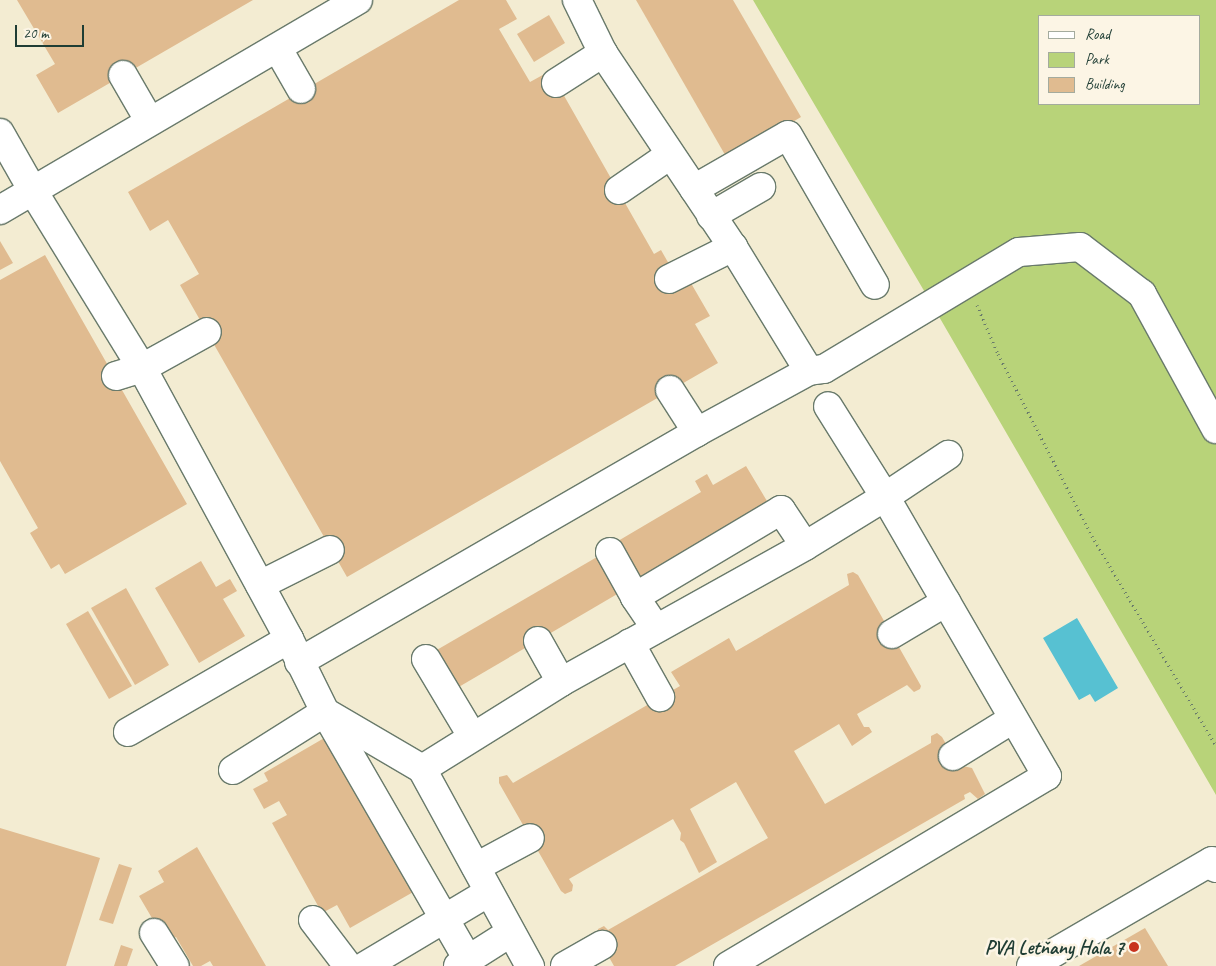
<!DOCTYPE html>
<html>
<head>
<meta charset="utf-8">
<style>
  body { margin:0 }
  #map { position:relative; width:1216px; height:966px; overflow:hidden; background:#f3ecd2; font-family:Caveat,sans-serif }
  div>[style] { position:absolute }
  .green>* { inset:0; background:#b8d379 }
  .water>* { inset:0; background:#57c1d2 }
  .building>* { inset:0; background:#e0bb90 }
  .path>* { height:3px; margin-top:-1.5px; transform-origin:0; background:repeating-linear-gradient(90deg,#697a6b 0 1px,transparent 0 5px) }
  .roads { filter:drop-shadow(1px 0 #697a6b) drop-shadow(-1px 0 #697a6b) drop-shadow(0 1px #697a6b) drop-shadow(0 -1px #697a6b) }
  .minor>* { height:28px; margin:-14px; padding:0 14px; transform-origin:14px; border-radius:14px; background:#fff }
  .dots>* { width:14px; height:14px; translate:-50% -50%; box-sizing:border-box; border:2px solid #fcf5e5; border-radius:50% }
  span { translate:-50% -50%; white-space:nowrap; text-align:center; line-height:1.15; -webkit-text-stroke:5px #fcf5e5; paint-order:stroke }
  .poi-label { font-size:20px; color:#1f3d34; font-weight:700 }
  .right { translate:-100% -50%; text-align:right }
  .legend { position:absolute; left:1038px; top:15px; width:162px; height:90px; box-sizing:border-box; background:#fcf5e5; border:1px solid #a4ab9e; margin:0; padding:6px 9px; list-style:none; font-size:15px; color:#1f3d34 }
  .legend li { display:flex; align-items:center; gap:10px; height:25px }
  .legend b { width:25px; border:1px solid #a4ab9e }
  .scale { position:absolute; left:15px; top:25px; width:69px; height:22px; box-sizing:border-box; border:2px solid #1f3d34; border-top:0; padding-left:6px; font-size:15px; line-height:18px; white-space:nowrap; color:#1f3d34; -webkit-text-stroke:4px #fcf5e5; paint-order:stroke }
</style>
</head>
<body>
<div id="map">
  <div class="green">
    <i style="clip-path:polygon(evenodd,753px 0,1216px 0,1216px 795px,923px 289px,753px 0,1040px 16px,1200px 16px,1200px 104px,1040px 104px,1040px 16px)"></i>
  </div>
  <div class="water">
    <i style="clip-path:polygon(1077px 618px,1118px 688px,1095px 702px,1090px 694px,1079px 700px,1043px 638px)"></i>
  </div>
  <div class="building">
    <i style="clip-path:polygon(17px 0,253px 0,58px 113px,36px 75px,55px 64px)"></i>
    <i style="clip-path:polygon(459px 0,506px 0,517px 19px,499px 29px,530px 82px,550px 71px,654px 254px,661px 250px,669px 264px,688px 278px,710px 316px,695px 324px,718px 363px,347px 577px,180px 285px,199px 274px,168px 220px,150px 231px,128px 192px)"></i>
    <i style="clip-path:polygon(636px 0,733px 0,801px 117px,728px 160px)"></i>
    <i style="clip-path:polygon(549px 15px,565px 43px,534px 62px,517px 34px)"></i>
    <i style="clip-path:polygon(0 241px,13px 263px,0 270px)"></i>
    <i style="clip-path:polygon(45px 255px,187px 504px,65px 574px,59px 564px,51px 569px,30px 533px,38px 528px,0 461px,0 280px)"></i>
    <i style="clip-path:polygon(746px 466px,770px 506px,641px 581px,618px 541px,701px 492px,695px 481px,707px 474px,713px 485px)"></i>
    <i style="clip-path:polygon(597px 557px,619px 593px,457px 688px,435px 651px)"></i>
    <i style="clip-path:polygon(201px 561px,216px 587px,230px 579px,237px 591px,223px 599px,245px 636px,199px 663px,155px 588px)"></i>
    <i style="clip-path:polygon(853px 572px,858px 575px,921px 686px,920px 689px,914px 692px,907px 685px,857px 714px,864px 727px,869px 727px,872px 732px,852px 746px,839px 724px,794px 751px,825px 804px,931px 743px,931px 736px,937px 733px,942px 737px,958px 765px,972px 768px,985px 794px,978px 799px,970px 792px,964px 795px,965px 799px,675px 966px,614px 966px,597px 936px,598px 929px,604px 926px,608px 930px,768px 838px,736px 782px,690px 809px,717px 862px,699px 873px,684px 843px,680px 840px,681px 833px,673px 819px,569px 879px,573px 885px,572px 891px,565px 894px,561px 891px,499px 783px,499px 777px,507px 775px,513px 783px,680px 686px,671px 672px,729px 638px,736px 651px,849px 585px,847px 574px)"></i>
    <i style="clip-path:polygon(126px 588px,169px 665px,135px 685px,91px 608px)"></i>
    <i style="clip-path:polygon(88px 611px,132px 686px,109px 699px,66px 624px)"></i>
    <i style="clip-path:polygon(326px 737px,415px 891px,350px 928px,337px 905px,322px 913px,272px 823px,287px 815px,279px 801px,264px 809px,253px 789px,268px 781px,264px 773px)"></i>
    <i style="clip-path:polygon(0 828px,100px 858px,66px 966px,0 966px)"></i>
    <i style="clip-path:polygon(197px 847px,266px 966px,213px 966px,210px 961px,201px 966px,193px 966px,176px 937px,166px 942px,139px 896px,164px 882px,158px 871px)"></i>
    <i style="clip-path:polygon(119px 864px,132px 868px,113px 924px,99px 920px)"></i>
    <i style="clip-path:polygon(1145px 928px,1168px 966px,1079px 966px)"></i>
    <i style="clip-path:polygon(121px 945px,133px 949px,127px 966px,114px 966px)"></i>
  </div>
  <div class="path">
    <i style="left:977px;top:305px;width:53px;rotate:66.8deg"></i>
    <i style="left:998px;top:354px;width:205px;rotate:62.7deg"></i>
    <i style="left:1092px;top:536px;width:244px;rotate:59.4deg"></i>
  </div>
  <div class="roads">
    <div class="minor">
      <i style="left:577px;top:0;width:59px;rotate:63.9deg"></i>
      <i style="left:603px;top:53px;width:234px;rotate:56.2deg"></i>
      <i style="left:733px;top:247px;width:145px;rotate:58.5deg"></i>
      <i style="left:809px;top:371px;width:15px;rotate:-8deg"></i>
      <i style="left:824px;top:369px;width:227px;rotate:-31deg"></i>
      <i style="left:1019px;top:252px;width:61px;rotate:-4.7deg"></i>
      <i style="left:1080px;top:247px;width:78px;rotate:37.2deg"></i>
      <i style="left:1142px;top:294px;width:154px;rotate:61.3deg"></i>
      <i style="left:278px;top:49px;width:46px;rotate:60.1deg"></i>
      <i style="left:123px;top:75px;width:52px;rotate:60deg"></i>
      <i style="left:556px;top:83px;width:56px;rotate:-32.6deg"></i>
      <i style="left:0;top:133px;width:67px;rotate:60.4deg"></i>
      <i style="left:33px;top:191px;width:208px;rotate:58.4deg"></i>
      <i style="left:142px;top:368px;width:308px;rotate:61.5deg"></i>
      <i style="left:289px;top:639px;width:81px;rotate:63.7deg"></i>
      <i style="left:325px;top:712px;width:113px;rotate:30.4deg"></i>
      <i style="left:422px;top:769px;width:225px;rotate:61.3deg"></i>
      <i style="left:694px;top:189px;width:108px;rotate:-29.9deg"></i>
      <i style="left:788px;top:135px;width:173px;rotate:59.9deg"></i>
      <i style="left:619px;top:190px;width:62px;rotate:-34.5deg"></i>
      <i style="left:0;top:210px;width:415px;rotate:-30.4deg"></i>
      <i style="left:711px;top:216px;width:58px;rotate:-30.1deg"></i>
      <i style="left:669px;top:279px;width:72px;rotate:-26.6deg"></i>
      <i style="left:116px;top:376px;width:27px;rotate:-17deg"></i>
      <i style="left:142px;top:368px;width:74px;rotate:-29deg"></i>
      <i style="left:670px;top:390px;width:50px;rotate:57.3deg"></i>
      <i style="left:610px;top:552px;width:51px;rotate:60.9deg"></i>
      <i style="left:260px;top:585px;width:78px;rotate:-26.6deg"></i>
      <i style="left:655px;top:627px;width:36px;rotate:-124deg"></i>
      <i style="left:635px;top:597px;width:170px;rotate:-30.8deg"></i>
      <i style="left:781px;top:510px;width:43px;rotate:56.3deg"></i>
      <i style="left:892px;top:634px;width:63px;rotate:-30.7deg"></i>
      <i style="left:538px;top:641px;width:47px;rotate:60.7deg"></i>
      <i style="left:630px;top:643px;width:62px;rotate:60.9deg"></i>
      <i style="left:426px;top:659px;width:90px;rotate:59.1deg"></i>
      <i style="left:299px;top:662px;width:460px;rotate:-30deg"></i>
      <i style="left:697px;top:432px;width:128px;rotate:-28.6deg"></i>
      <i style="left:128px;top:732px;width:186px;rotate:-30deg"></i>
      <i style="left:953px;top:756px;width:70px;rotate:-31.7deg"></i>
      <i style="left:422px;top:769px;width:164px;rotate:-32deg"></i>
      <i style="left:561px;top:682px;width:279px;rotate:-29.1deg"></i>
      <i style="left:805px;top:546px;width:94px;rotate:-31.5deg"></i>
      <i style="left:885px;top:497px;width:107px;rotate:-122.1deg"></i>
      <i style="left:233px;top:770px;width:109px;rotate:-32.2deg"></i>
      <i style="left:325px;top:712px;width:286px;rotate:60deg"></i>
      <i style="left:476px;top:867px;width:61px;rotate:-28.2deg"></i>
      <i style="left:313px;top:920px;width:58px;rotate:52.7deg"></i>
      <i style="left:154px;top:933px;width:39px;rotate:58deg"></i>
      <i style="left:365px;top:966px;width:144px;rotate:-30.8deg"></i>
      <i style="left:458px;top:966px;width:62px;rotate:-32.4deg"></i>
      <i style="left:565px;top:966px;width:43px;rotate:-29.6deg"></i>
      <i style="left:728px;top:966px;width:371px;rotate:-30.8deg"></i>
      <i style="left:1047px;top:776px;width:323px;rotate:-120.1deg"></i>
      <i style="left:885px;top:497px;width:76px;rotate:-33.7deg"></i>
      <i style="left:1031px;top:966px;width:209px;rotate:-30.1deg"></i>
      <i style="left:1212px;top:861px;width:8px;rotate:60deg"></i>
    </div>
  </div>
  <div class="dots">
    <i style="left:1134px;top:947px;background:#c8321e"></i>
  </div>
  <div class="poi-label">
    <span class="right" style="left:1124px;top:947px">PVA Letňany Hala 7</span>
  </div>
  <ul class="legend">
  <li><b style="height:6px;background:#fff"></b>Road</li>
  <li><b style="height:14px;background:#b8d379"></b>Park</li>
  <li><b style="height:14px;background:#e0bb90"></b>Building</li>
  </ul>
  <div class="scale">20 m</div>
</div>
</body>
</html>
